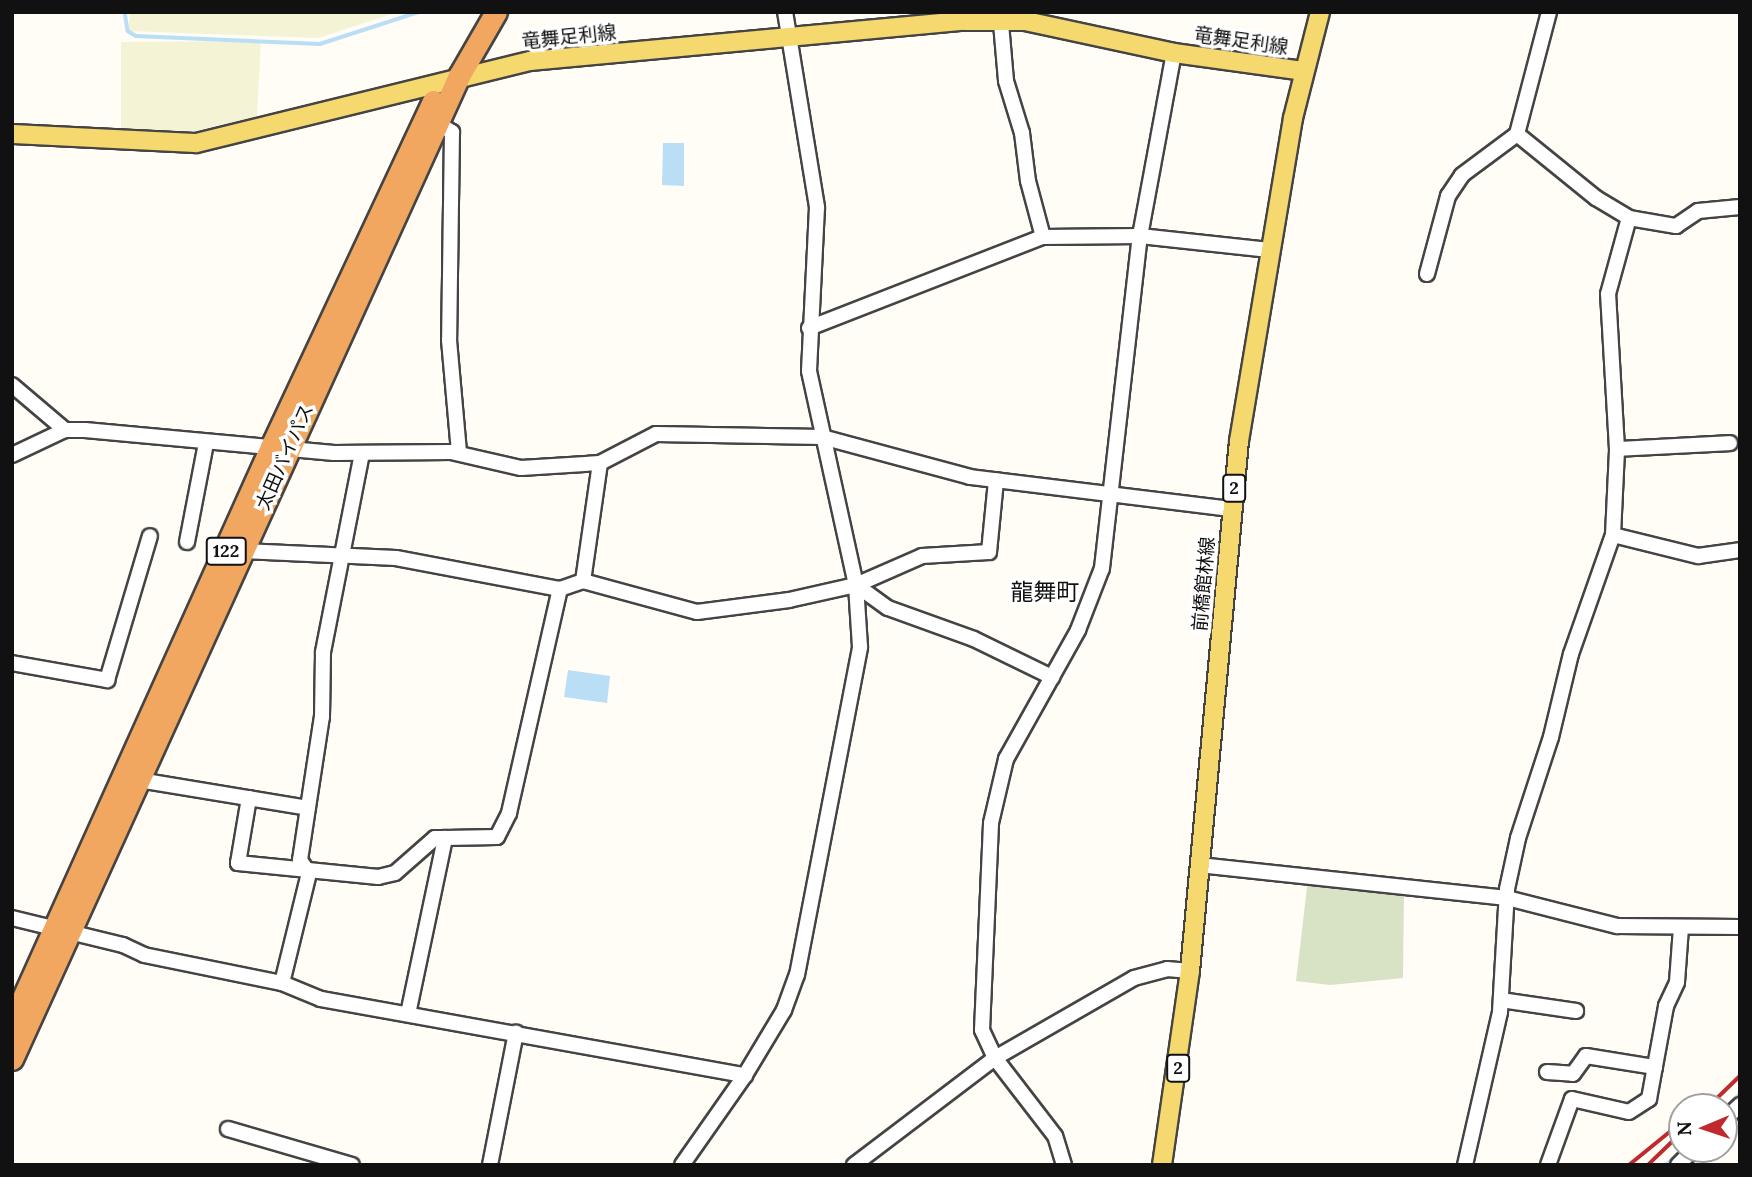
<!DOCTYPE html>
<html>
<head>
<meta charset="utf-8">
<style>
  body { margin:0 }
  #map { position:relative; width:1752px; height:1177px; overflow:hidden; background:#fffdf5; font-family:Lora,"Noto Sans JP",serif }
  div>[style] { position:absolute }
  .farmland>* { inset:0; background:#f5f3d5 }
  .cemetery>* { inset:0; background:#d8e2c5 }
  .water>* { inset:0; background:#badef5 }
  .stream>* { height:3.5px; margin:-1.75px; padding:0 1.75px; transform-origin:1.75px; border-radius:1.75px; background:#badef5 }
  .roads { filter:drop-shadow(2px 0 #444) drop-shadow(-2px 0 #444) drop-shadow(0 2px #444) drop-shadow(0 -2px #444) }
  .minor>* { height:14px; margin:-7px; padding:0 7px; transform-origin:7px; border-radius:7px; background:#fff }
  .major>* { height:18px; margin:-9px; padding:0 9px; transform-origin:9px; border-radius:9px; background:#f5d86e }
  .highway>* { height:21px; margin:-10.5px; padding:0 10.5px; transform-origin:10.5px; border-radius:10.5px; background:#f1a760 }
  .rail>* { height:3.5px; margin:-1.75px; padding:0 1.75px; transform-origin:1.75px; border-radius:1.75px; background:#c02a2d }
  span { translate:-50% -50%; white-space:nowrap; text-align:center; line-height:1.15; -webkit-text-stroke:7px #fff; paint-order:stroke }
  .shield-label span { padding:2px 5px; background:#fff; border:2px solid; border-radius:5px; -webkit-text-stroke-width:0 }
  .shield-label { font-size:18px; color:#111; font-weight:700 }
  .street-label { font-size:19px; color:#111 }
  .quarter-label { font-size:23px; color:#111 }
  .frame { position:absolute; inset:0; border:14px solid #111; pointer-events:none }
  .north { position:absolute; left:1668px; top:1093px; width:70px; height:70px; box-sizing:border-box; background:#fff; border:2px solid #a0a0a0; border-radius:50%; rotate:268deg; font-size:19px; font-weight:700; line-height:28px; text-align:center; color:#111 }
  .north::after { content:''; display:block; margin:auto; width:24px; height:32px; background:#c02a2d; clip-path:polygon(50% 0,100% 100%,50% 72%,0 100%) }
</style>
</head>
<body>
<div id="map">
  <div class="farmland">
    <i style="clip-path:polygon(130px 12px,398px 12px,318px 38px,128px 31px)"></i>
    <i style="clip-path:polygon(261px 41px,257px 116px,195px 131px,121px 130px,121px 42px)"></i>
  </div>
  <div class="cemetery">
    <i style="clip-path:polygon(1308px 879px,1404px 891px,1403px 978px,1330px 985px,1296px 981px)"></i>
  </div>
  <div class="water">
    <i style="clip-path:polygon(663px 143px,684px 143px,684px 186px,662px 185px)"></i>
    <i style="clip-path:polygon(568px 670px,610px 676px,607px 703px,564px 697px)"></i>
  </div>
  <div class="stream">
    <i style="left:125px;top:12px;width:19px;rotate:81deg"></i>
    <i style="left:128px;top:31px;width:9px;rotate:32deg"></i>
    <i style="left:136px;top:36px;width:184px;rotate:2.5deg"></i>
    <i style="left:320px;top:44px;width:104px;rotate:-17.9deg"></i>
    <i style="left:1724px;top:1110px;width:23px;rotate:-45deg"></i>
    <i style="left:1666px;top:1165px;width:23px;rotate:-43deg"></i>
  </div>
  <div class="roads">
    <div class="minor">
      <i style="left:1000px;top:12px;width:69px;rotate:85deg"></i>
      <i style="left:1006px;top:81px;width:54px;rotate:72.9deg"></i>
      <i style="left:1022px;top:133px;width:48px;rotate:82.9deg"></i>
      <i style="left:1028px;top:181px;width:58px;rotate:75deg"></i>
      <i style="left:438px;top:123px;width:17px;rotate:33deg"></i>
      <i style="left:452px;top:132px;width:208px;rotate:90.8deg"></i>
      <i style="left:449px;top:340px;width:113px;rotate:84.9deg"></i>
      <i style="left:1517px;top:134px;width:102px;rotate:39deg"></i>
      <i style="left:1596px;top:198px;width:39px;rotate:31deg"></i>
      <i style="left:1629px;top:218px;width:48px;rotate:9.7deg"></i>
      <i style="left:1676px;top:226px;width:27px;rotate:-34deg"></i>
      <i style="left:1698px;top:211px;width:42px;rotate:-5.4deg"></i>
      <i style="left:1427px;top:274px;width:81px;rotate:-74.9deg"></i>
      <i style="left:1448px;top:196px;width:25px;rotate:-56deg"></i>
      <i style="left:1462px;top:175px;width:69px;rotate:-36.7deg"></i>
      <i style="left:1517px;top:134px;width:126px;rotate:-75.3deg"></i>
      <i style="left:809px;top:328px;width:251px;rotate:-21.3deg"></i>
      <i style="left:1043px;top:237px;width:97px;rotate:-0.6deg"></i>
      <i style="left:1140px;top:236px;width:130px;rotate:6.2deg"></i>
      <i style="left:12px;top:385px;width:70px;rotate:40.3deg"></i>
      <i style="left:1617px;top:449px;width:113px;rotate:-3deg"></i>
      <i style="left:12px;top:455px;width:59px;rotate:-25.3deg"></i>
      <i style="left:65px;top:430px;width:20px"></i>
      <i style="left:85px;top:430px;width:250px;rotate:5.3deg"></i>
      <i style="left:334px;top:453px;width:117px;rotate:-0.5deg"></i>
      <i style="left:451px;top:452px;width:72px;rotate:12.9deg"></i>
      <i style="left:521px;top:468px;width:79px;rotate:-3.6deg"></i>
      <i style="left:600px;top:463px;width:63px;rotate:-27.4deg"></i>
      <i style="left:656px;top:434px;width:166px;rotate:1deg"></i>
      <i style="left:822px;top:437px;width:153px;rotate:15.1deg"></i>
      <i style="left:970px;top:477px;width:264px;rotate:7deg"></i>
      <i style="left:1613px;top:535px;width:88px;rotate:13.9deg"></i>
      <i style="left:1698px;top:556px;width:42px;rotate:-8.1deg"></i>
      <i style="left:187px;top:542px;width:101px;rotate:-79.1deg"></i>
      <i style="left:243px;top:551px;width:153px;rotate:2.6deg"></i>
      <i style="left:396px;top:558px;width:167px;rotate:10.7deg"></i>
      <i style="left:560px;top:589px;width:24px;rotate:-19deg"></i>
      <i style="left:583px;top:581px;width:119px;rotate:-81.8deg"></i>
      <i style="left:583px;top:581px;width:118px;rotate:15.2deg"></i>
      <i style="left:697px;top:612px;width:93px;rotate:-7.4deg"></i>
      <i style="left:789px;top:600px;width:69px;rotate:-12.6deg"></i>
      <i style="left:856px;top:585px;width:72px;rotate:-23.7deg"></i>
      <i style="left:922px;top:556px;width:67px;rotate:-3.4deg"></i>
      <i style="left:989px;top:552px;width:72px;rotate:-84.4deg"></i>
      <i style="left:856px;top:585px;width:39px;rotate:36deg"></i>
      <i style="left:888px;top:608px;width:91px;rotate:19.8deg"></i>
      <i style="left:974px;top:639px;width:87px;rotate:26deg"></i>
      <i style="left:12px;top:663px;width:97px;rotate:10.1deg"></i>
      <i style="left:107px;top:680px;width:150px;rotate:-73.4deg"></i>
      <i style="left:139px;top:780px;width:171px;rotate:9.4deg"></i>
      <i style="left:249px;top:798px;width:66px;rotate:99.6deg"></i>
      <i style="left:238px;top:863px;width:141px;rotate:5.7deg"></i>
      <i style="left:378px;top:877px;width:17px;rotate:-13deg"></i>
      <i style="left:395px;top:873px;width:53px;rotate:-41.2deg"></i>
      <i style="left:435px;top:838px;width:10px"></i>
      <i style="left:1199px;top:865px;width:310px;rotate:6.1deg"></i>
      <i style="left:1507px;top:898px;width:114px;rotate:14.3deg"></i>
      <i style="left:1617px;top:926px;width:123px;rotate:0.5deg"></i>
      <i style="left:12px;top:918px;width:114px;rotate:13.7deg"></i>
      <i style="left:123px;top:945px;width:23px;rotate:25deg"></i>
      <i style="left:144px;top:955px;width:141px;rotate:11.5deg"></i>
      <i style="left:282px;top:983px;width:42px;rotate:22.3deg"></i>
      <i style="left:321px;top:999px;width:431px;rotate:10.2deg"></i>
      <i style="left:282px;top:983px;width:113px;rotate:-76.2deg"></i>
      <i style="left:309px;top:873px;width:16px;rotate:-125deg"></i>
      <i style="left:300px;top:860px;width:145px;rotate:-81.3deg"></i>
      <i style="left:322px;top:717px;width:65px;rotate:-89.1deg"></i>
      <i style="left:323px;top:652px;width:202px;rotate:-78.9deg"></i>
      <i style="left:1501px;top:1000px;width:76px;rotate:8.3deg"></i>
      <i style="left:408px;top:1014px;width:180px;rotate:-78.1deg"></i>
      <i style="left:445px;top:838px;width:52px;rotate:-1.1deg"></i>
      <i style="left:497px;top:837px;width:27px;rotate:-63deg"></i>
      <i style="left:509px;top:813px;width:230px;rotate:-77.2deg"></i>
      <i style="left:1547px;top:1072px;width:26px;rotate:4deg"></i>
      <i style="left:1573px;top:1074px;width:22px;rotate:-54deg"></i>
      <i style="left:1586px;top:1056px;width:70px;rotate:9.1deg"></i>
      <i style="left:1724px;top:1120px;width:22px;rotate:-43deg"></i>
      <i style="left:228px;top:1129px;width:129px;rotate:16.2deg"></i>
      <i style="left:490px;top:1165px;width:135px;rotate:-78.9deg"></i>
      <i style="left:682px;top:1165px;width:110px;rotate:-55deg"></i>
      <i style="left:745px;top:1075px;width:76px;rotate:-59deg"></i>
      <i style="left:784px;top:1010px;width:37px;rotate:-70deg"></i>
      <i style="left:797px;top:975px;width:334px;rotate:-79.1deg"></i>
      <i style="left:860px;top:647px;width:62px;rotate:-93.7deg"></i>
      <i style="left:856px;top:585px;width:219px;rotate:-102.4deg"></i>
      <i style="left:809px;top:371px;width:164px;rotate:-87.2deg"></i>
      <i style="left:817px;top:207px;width:198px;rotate:-99.3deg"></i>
      <i style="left:854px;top:1165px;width:177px;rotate:-37.2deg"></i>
      <i style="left:995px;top:1058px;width:160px;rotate:-29.9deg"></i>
      <i style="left:1134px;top:978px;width:34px;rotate:-15deg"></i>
      <i style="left:1167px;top:969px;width:23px;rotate:5deg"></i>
      <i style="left:1064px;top:1165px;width:30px;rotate:-107deg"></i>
      <i style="left:1055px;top:1136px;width:98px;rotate:-127.6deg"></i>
      <i style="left:995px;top:1058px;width:31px;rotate:-115deg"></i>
      <i style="left:982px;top:1030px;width:207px;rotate:-87.5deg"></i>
      <i style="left:991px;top:823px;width:66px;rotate:-76.8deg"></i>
      <i style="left:1006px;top:759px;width:148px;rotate:-60.8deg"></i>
      <i style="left:1078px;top:630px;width:66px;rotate:-68.8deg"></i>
      <i style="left:1102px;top:568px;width:334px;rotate:-83.5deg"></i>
      <i style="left:1140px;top:236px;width:186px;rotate:-79.5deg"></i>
      <i style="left:1465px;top:1165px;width:157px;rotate:-77.1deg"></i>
      <i style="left:1500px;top:1012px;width:123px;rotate:-86.7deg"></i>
      <i style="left:1507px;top:889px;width:52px;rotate:-77.8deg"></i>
      <i style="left:1518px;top:838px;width:106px;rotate:-71.9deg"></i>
      <i style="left:1551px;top:737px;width:85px;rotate:-76.5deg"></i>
      <i style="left:1571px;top:654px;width:126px;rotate:-70.6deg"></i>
      <i style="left:1613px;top:535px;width:86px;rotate:-87.3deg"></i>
      <i style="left:1617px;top:449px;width:155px;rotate:-93.3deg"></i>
      <i style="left:1608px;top:294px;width:79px;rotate:-74.6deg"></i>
      <i style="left:1548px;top:1165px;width:70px;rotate:-70deg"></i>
      <i style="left:1572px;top:1099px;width:58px;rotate:12.8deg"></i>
      <i style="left:1629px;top:1112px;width:24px;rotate:-33deg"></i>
      <i style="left:1649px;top:1099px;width:95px;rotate:-79.6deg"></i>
      <i style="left:1666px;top:1006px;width:26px;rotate:-65deg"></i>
      <i style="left:1677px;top:982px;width:55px;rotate:-85.8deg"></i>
      <i style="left:1678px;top:1165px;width:23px;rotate:-45deg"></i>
    </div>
    <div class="major">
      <i style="left:12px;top:134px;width:184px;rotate:2.8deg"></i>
      <i style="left:196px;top:143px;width:344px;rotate:-13.8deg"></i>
      <i style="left:530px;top:61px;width:437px;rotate:-5.3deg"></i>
      <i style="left:965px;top:21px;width:60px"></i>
      <i style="left:1025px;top:21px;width:152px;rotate:12.1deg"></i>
      <i style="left:1174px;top:53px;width:130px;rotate:7.9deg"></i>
      <i style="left:1162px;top:1165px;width:196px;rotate:-81.8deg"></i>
      <i style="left:1190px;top:971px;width:532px;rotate:-84.72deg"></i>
      <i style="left:1239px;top:441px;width:327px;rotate:-80.5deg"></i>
      <i style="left:1293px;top:118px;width:109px;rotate:-75.7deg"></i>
    </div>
    <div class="highway">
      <i style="left:12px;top:1022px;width:631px;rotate:-65.75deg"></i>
      <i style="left:271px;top:447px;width:382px;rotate:-64.9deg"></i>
      <i style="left:12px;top:1059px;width:1080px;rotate:-65.55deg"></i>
      <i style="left:459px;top:76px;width:74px;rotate:-60deg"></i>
    </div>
  </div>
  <div class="rail">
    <i style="left:1708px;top:1107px;width:45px;rotate:-44.1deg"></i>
    <i style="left:1629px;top:1165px;width:68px;rotate:-39.1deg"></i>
    <i style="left:1648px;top:1165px;width:39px;rotate:-44deg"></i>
  </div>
  <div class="shield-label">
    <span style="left:1234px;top:488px">2</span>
    <span style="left:226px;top:551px">122</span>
    <span style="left:1178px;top:1068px">2</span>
  </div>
  <div class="street-label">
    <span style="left:569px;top:37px;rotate:-6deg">竜舞足利線</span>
    <span style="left:1241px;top:41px;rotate:8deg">竜舞足利線</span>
    <span style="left:285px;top:457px;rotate:-66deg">太田バイパス</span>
    <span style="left:1204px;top:584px;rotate:-85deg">前橋館林線</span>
  </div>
  <div class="quarter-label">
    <span style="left:1045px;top:592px">龍舞町</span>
  </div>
  <div class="frame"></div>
  <div class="north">N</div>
</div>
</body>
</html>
